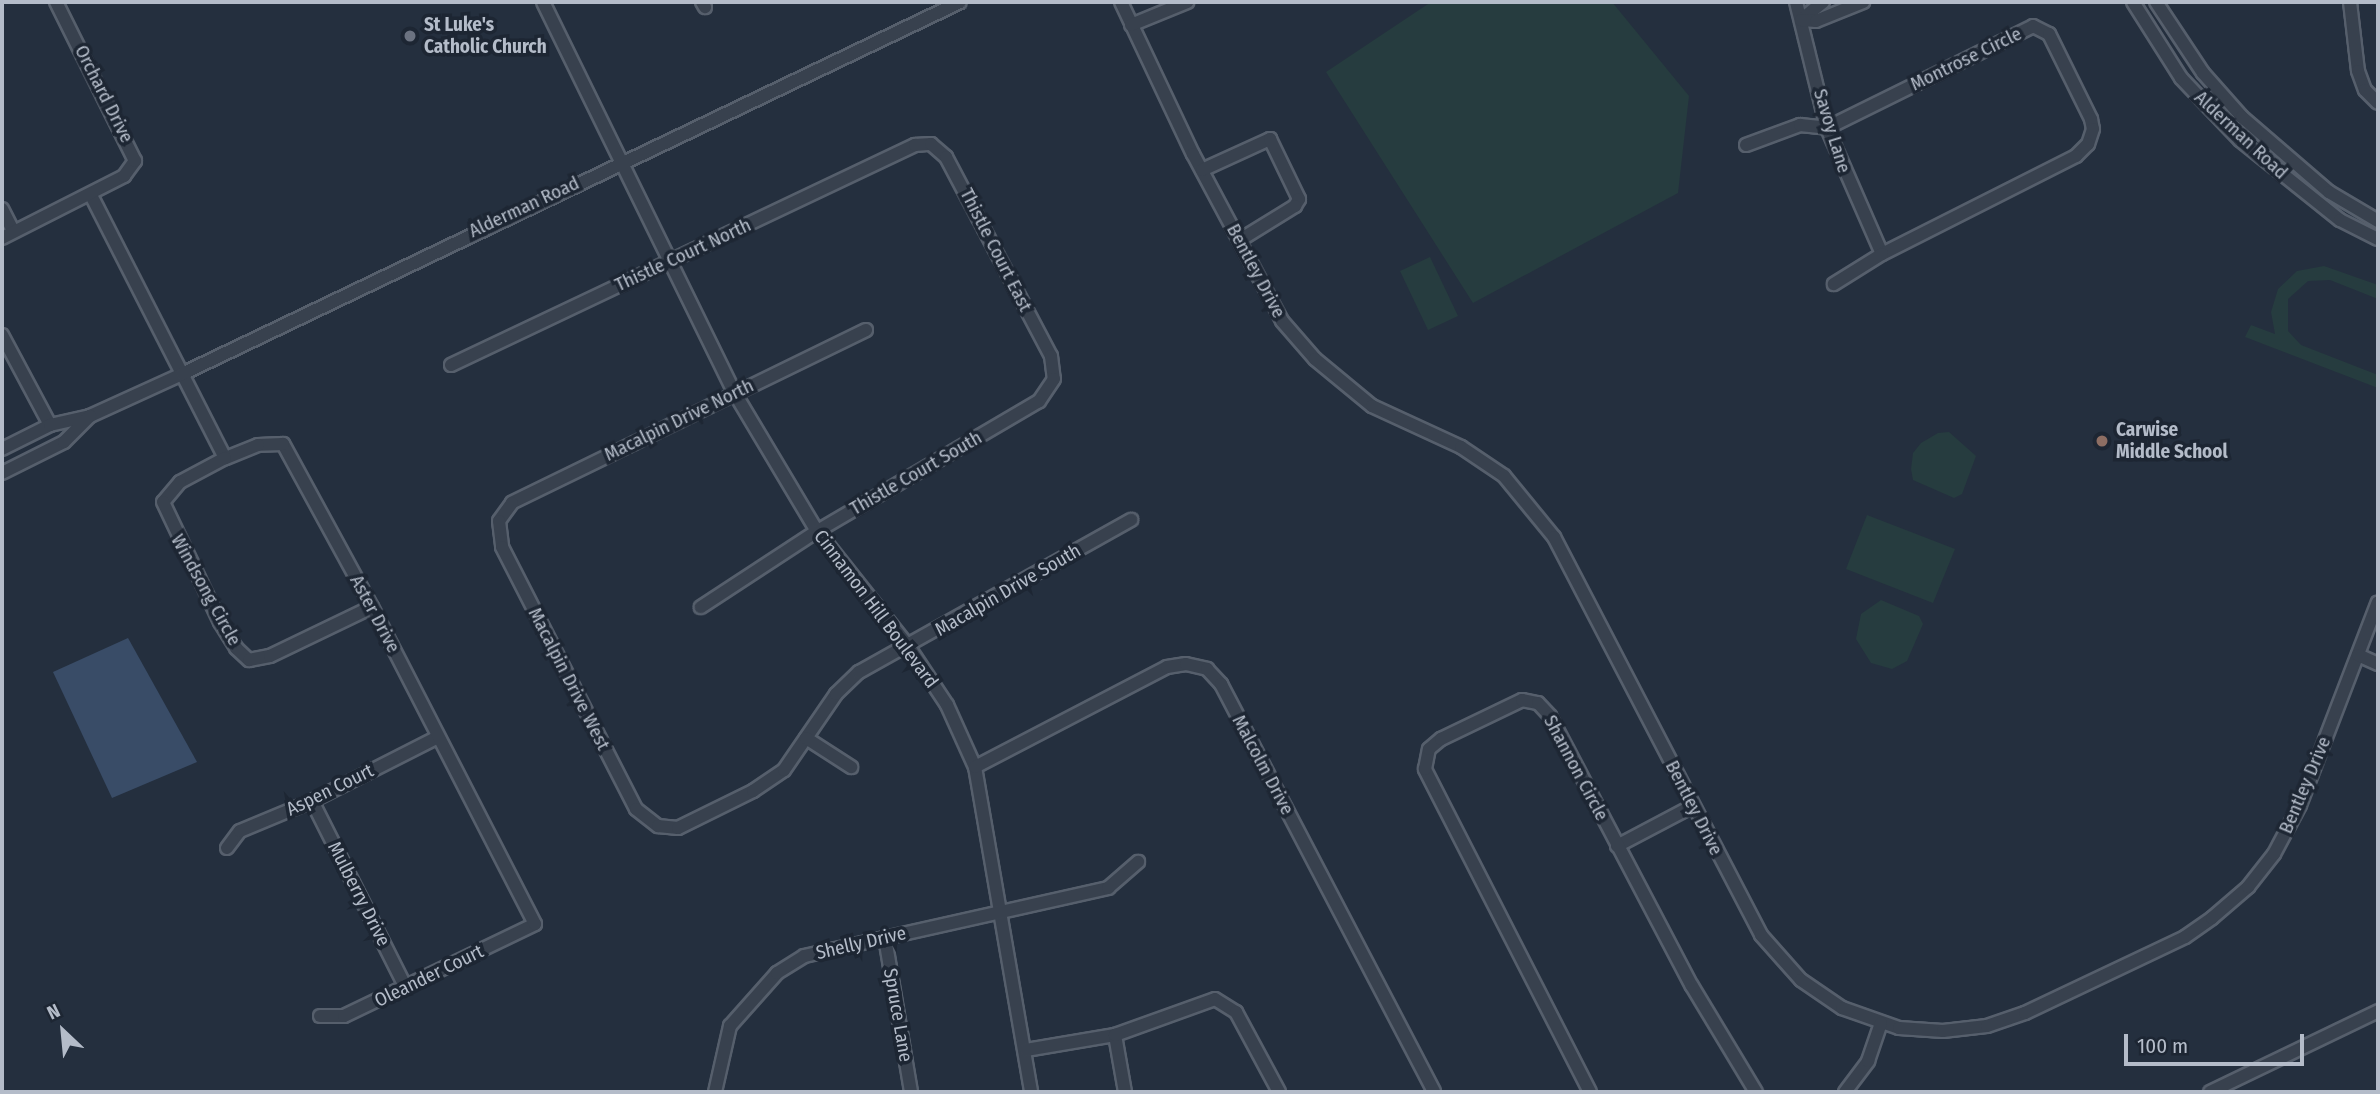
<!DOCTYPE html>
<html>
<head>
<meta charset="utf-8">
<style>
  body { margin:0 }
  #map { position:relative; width:2380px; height:1094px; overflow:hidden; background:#242f3e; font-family:"Fira Sans Condensed",sans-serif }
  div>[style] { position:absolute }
  .green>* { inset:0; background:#263c3f }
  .water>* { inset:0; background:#394c67 }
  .roads { filter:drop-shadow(2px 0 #565f6c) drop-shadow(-2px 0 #565f6c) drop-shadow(0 2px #565f6c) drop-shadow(0 -2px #565f6c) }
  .minor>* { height:12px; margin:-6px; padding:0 6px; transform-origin:6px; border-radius:6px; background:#38414e }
  .dots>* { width:19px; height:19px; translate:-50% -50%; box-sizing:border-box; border:4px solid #1d2633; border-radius:50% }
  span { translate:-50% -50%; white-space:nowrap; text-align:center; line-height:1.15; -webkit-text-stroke:7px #1d2633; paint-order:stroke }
  .poi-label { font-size:19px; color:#b4bcc9; font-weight:700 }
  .left { translate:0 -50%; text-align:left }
  .street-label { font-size:19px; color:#b4bcc9 }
  .frame { position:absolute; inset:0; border:4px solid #b4bcc9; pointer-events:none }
  .north { position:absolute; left:28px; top:996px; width:70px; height:70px; -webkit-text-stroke:5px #1d2633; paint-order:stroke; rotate:334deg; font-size:19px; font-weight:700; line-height:28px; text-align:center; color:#b4bcc9 }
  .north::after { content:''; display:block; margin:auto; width:24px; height:32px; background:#b4bcc9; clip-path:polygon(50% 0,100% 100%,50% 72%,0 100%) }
  .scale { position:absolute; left:2124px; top:1034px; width:180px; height:32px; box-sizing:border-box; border:4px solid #b4bcc9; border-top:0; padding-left:9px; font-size:21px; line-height:24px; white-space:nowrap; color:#b4bcc9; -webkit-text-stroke:5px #1d2633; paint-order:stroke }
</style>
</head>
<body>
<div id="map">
  <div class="green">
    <i style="clip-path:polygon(1431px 2px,1612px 2px,1689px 96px,1678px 193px,1473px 303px,1326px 72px)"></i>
    <i style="clip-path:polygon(1430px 257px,1458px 316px,1428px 330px,1400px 271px)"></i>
    <i style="clip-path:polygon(2324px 266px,2378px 285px,2378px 299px,2330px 280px,2308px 281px,2288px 299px,2288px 331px,2301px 345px,2378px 375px,2378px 388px,2245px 337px,2251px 325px,2275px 334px,2271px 312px,2278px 289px,2297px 271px)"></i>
    <i style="clip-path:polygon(1949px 432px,1976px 456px,1962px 494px,1954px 498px,1913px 480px,1911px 469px,1913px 453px,1921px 443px,1938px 433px)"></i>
    <i style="clip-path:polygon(1867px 515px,1955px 549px,1933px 603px,1846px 569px)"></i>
    <i style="clip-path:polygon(1881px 600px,1919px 616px,1923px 624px,1907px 661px,1892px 669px,1871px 663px,1856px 639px,1861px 614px)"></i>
  </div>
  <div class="water">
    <i style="clip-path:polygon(128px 638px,197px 762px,112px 798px,53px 672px)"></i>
  </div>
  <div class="roads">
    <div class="minor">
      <i style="left:543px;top:2px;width:434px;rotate:63.9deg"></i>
      <i style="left:734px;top:392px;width:162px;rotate:59.2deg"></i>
      <i style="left:817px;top:531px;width:147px;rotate:51.6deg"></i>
      <i style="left:908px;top:646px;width:71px;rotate:56.5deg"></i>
      <i style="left:947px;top:705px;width:68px;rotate:65.7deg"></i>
      <i style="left:975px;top:767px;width:330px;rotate:80.2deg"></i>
      <i style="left:702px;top:2px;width:6px;rotate:59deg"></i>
      <i style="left:1121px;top:2px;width:168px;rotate:64.7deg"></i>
      <i style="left:1193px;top:154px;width:189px;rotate:61.9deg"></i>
      <i style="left:1282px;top:321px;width:50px;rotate:49deg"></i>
      <i style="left:1315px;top:359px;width:74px;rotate:39.5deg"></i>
      <i style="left:1372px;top:406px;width:98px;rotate:24.7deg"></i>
      <i style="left:1461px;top:447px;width:52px;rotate:34deg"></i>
      <i style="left:1504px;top:476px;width:79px;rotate:50.7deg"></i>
      <i style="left:1554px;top:537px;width:449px;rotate:62.5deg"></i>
      <i style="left:1761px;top:935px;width:60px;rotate:48.4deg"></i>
      <i style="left:1801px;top:980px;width:50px;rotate:34.3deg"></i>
      <i style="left:1842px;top:1008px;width:60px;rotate:19.3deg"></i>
      <i style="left:1899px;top:1028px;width:44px;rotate:3.9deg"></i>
      <i style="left:1943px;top:1031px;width:44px;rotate:-6.5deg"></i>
      <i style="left:1987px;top:1026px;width:40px;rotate:-18.9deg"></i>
      <i style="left:2025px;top:1013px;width:177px;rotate:-25.4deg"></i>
      <i style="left:2185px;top:937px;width:33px;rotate:-35deg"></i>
      <i style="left:2212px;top:918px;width:48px;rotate:-40.7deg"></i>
      <i style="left:2248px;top:887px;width:42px;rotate:-51.8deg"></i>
      <i style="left:2274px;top:854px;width:55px;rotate:-62deg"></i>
      <i style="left:2300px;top:805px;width:217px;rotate:-69deg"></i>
      <i style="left:1796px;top:2px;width:130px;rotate:76.2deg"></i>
      <i style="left:1827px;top:128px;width:137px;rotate:66.4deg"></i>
      <i style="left:1823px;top:2px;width:28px;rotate:141deg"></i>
      <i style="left:1801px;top:20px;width:15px;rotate:4deg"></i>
      <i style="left:1816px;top:21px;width:51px;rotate:-22deg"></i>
      <i style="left:2133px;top:2px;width:90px;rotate:57.7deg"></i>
      <i style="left:2181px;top:78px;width:86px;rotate:46.4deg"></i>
      <i style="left:2240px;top:140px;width:128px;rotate:38.7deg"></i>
      <i style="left:2340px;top:220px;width:42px;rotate:26.6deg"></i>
      <i style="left:2156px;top:2px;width:85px;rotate:56.5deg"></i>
      <i style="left:2203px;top:73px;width:59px;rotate:48.4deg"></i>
      <i style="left:2242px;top:117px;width:115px;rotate:40.8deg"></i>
      <i style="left:2329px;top:192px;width:57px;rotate:30.6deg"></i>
      <i style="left:2350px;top:2px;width:69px;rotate:83.4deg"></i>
      <i style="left:2358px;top:71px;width:20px;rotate:70deg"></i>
      <i style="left:2365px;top:90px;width:18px;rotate:45deg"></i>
      <i style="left:1131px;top:25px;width:61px;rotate:-22.3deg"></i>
      <i style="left:1746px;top:145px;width:58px;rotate:-20.3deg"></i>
      <i style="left:1800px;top:125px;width:27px;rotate:6deg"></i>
      <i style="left:1827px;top:128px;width:230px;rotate:-26.3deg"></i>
      <i style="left:2033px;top:26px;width:18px;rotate:27deg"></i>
      <i style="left:2049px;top:34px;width:95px;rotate:63.7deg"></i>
      <i style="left:2091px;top:119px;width:10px;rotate:79deg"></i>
      <i style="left:2093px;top:129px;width:16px;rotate:108deg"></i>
      <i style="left:2088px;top:144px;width:17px;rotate:135deg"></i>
      <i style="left:2076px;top:156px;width:217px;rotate:153.2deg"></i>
      <i style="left:1882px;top:254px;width:57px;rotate:148deg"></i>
      <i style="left:1202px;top:170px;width:75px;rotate:-24.5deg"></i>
      <i style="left:1270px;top:139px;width:67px;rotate:64.2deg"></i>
      <i style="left:1299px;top:199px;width:8px;rotate:120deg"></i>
      <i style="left:1295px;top:206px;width:65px;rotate:148.3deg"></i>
      <i style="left:91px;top:195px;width:295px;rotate:63deg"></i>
      <i style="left:2px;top:209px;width:25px;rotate:63deg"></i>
      <i style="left:2px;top:238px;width:137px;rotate:-26.9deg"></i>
      <i style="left:124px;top:176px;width:19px;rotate:-54deg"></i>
      <i style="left:135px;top:161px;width:178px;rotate:-116.4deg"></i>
      <i style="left:866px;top:330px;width:394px;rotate:154deg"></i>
      <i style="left:512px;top:503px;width:22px;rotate:126deg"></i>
      <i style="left:499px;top:521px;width:26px;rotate:83deg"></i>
      <i style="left:502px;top:547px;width:294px;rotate:62.9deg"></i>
      <i style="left:636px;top:809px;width:28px;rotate:38deg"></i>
      <i style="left:658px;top:826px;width:20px;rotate:6deg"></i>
      <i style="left:678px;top:828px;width:84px;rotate:-26.3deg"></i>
      <i style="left:753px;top:791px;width:37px;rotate:-34deg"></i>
      <i style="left:784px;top:770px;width:92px;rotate:-55.6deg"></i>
      <i style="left:836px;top:694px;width:32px;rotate:-44deg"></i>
      <i style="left:859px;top:672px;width:312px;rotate:-29.2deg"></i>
      <i style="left:2px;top:335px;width:102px;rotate:61.9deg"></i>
      <i style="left:451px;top:365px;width:514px;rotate:-25.37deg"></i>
      <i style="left:915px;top:145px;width:16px;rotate:-4deg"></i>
      <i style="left:931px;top:144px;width:20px;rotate:41deg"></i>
      <i style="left:946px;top:157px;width:225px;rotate:62.2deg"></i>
      <i style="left:1051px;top:356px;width:23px;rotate:83deg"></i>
      <i style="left:1054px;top:379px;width:27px;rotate:124deg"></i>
      <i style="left:1039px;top:401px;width:257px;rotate:149.6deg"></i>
      <i style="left:817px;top:531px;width:139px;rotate:146.8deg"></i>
      <i style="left:2px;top:449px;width:54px;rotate:-26.6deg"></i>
      <i style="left:50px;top:425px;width:41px;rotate:-12.7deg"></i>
      <i style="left:90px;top:416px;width:101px;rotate:-24.5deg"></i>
      <i style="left:182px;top:374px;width:862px;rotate:-25.55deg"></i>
      <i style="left:2px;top:473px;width:69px;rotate:-26.6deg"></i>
      <i style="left:64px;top:442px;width:37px;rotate:-45deg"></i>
      <i style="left:2358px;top:655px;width:22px;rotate:24deg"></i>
      <i style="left:806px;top:738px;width:54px;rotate:32.8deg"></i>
      <i style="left:975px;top:767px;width:216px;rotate:-27.5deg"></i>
      <i style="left:1167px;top:667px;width:19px;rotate:-9deg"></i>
      <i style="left:1186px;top:664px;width:22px;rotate:13deg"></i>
      <i style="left:1207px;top:669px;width:21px;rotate:47deg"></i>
      <i style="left:1221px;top:684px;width:460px;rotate:62.4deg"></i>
      <i style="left:312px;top:801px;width:209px;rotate:63.3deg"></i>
      <i style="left:1617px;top:846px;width:86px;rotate:-27.8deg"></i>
      <i style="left:227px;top:848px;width:21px;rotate:-53deg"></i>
      <i style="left:240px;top:831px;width:78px;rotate:-22.6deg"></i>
      <i style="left:312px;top:801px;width:141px;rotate:-26.9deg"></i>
      <i style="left:885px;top:938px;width:156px;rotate:80.4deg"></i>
      <i style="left:320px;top:1016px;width:24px"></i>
      <i style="left:344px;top:1016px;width:212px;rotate:-25.7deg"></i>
      <i style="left:535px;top:924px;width:356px;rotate:-117.2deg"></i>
      <i style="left:372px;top:607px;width:186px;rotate:-118.6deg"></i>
      <i style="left:283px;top:444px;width:25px;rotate:178deg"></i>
      <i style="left:258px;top:445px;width:35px;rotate:158deg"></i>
      <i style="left:225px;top:458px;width:51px;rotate:151.9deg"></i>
      <i style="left:180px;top:482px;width:26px;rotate:130deg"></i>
      <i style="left:163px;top:502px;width:133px;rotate:64.6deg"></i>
      <i style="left:220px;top:622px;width:31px;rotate:58deg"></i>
      <i style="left:236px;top:648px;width:18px;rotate:43deg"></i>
      <i style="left:249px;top:660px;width:21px;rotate:-11deg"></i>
      <i style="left:270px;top:656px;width:113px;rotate:-25.7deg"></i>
      <i style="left:1026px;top:1050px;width:90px;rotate:-9.6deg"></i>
      <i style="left:715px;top:1092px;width:68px;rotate:-77.2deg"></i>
      <i style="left:730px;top:1026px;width:71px;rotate:-48.4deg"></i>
      <i style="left:777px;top:973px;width:32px;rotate:-32deg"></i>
      <i style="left:804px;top:956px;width:312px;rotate:-12.6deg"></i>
      <i style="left:1108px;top:888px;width:40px;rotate:-41deg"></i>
      <i style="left:1125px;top:1092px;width:58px;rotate:-100deg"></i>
      <i style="left:1115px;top:1035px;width:106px;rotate:-19.8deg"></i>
      <i style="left:1215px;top:999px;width:25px;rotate:32deg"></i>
      <i style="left:1236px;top:1012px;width:91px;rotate:61.7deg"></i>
      <i style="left:1590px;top:1092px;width:363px;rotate:-117.1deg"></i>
      <i style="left:1425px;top:769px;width:20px;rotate:-79deg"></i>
      <i style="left:1429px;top:749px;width:16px;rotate:-40deg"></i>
      <i style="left:1441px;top:739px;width:90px;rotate:-25.7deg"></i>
      <i style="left:1522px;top:700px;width:16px;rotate:11deg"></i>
      <i style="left:1538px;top:703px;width:18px;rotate:47deg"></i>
      <i style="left:1550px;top:716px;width:305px;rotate:62.3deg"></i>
      <i style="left:1692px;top:986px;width:124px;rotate:58.9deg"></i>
      <i style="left:1845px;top:1092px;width:39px;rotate:-53deg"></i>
      <i style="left:1868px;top:1061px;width:40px;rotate:-71.1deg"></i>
      <i style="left:2210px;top:1092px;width:187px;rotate:-25.7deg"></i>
    </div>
  </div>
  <div class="dots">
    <i style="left:410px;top:36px;background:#6b7280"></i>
    <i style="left:2102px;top:441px;background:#8d6e63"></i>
  </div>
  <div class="poi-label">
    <span class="left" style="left:424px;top:36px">St Luke's<br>Catholic Church</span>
    <span class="left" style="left:2116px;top:441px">Carwise<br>Middle School</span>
  </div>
  <div class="street-label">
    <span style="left:1966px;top:59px;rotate:-26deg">Montrose Circle</span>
    <span style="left:104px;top:94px;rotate:63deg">Orchard Drive</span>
    <span style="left:1832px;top:131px;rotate:73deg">Savoy Lane</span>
    <span style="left:2241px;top:135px;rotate:43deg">Alderman Road</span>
    <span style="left:524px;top:207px;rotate:-25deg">Alderman Road</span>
    <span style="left:996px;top:250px;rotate:63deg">Thistle Court East</span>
    <span style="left:683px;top:255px;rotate:-25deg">Thistle Court North</span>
    <span style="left:1256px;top:271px;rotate:62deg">Bentley Drive</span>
    <span style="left:679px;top:420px;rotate:-26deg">Macalpin Drive North</span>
    <span style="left:916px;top:473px;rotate:-30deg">Thistle Court South</span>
    <span style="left:206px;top:590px;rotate:61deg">Windsong Circle</span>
    <span style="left:1008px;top:590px;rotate:-30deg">Macalpin Drive South</span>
    <span style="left:876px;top:609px;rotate:53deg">Cinnamon Hill Boulevard</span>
    <span style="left:375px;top:614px;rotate:62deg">Aster Drive</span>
    <span style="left:569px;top:679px;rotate:63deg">Macalpin Drive West</span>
    <span style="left:1263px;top:765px;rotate:62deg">Malcolm Drive</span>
    <span style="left:1576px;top:768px;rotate:62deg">Shannon Circle</span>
    <span style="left:2305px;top:785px;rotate:-67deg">Bentley Drive</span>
    <span style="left:330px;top:790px;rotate:-26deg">Aspen Court</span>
    <span style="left:1694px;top:808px;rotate:63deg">Bentley Drive</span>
    <span style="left:359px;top:894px;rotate:63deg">Mulberry Drive</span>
    <span style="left:861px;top:943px;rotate:-13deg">Shelly Drive</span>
    <span style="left:429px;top:976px;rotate:-26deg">Oleander Court</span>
    <span style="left:898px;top:1015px;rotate:80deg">Spruce Lane</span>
  </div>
  <div class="frame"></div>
  <div class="north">N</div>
  <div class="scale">100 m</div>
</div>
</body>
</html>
